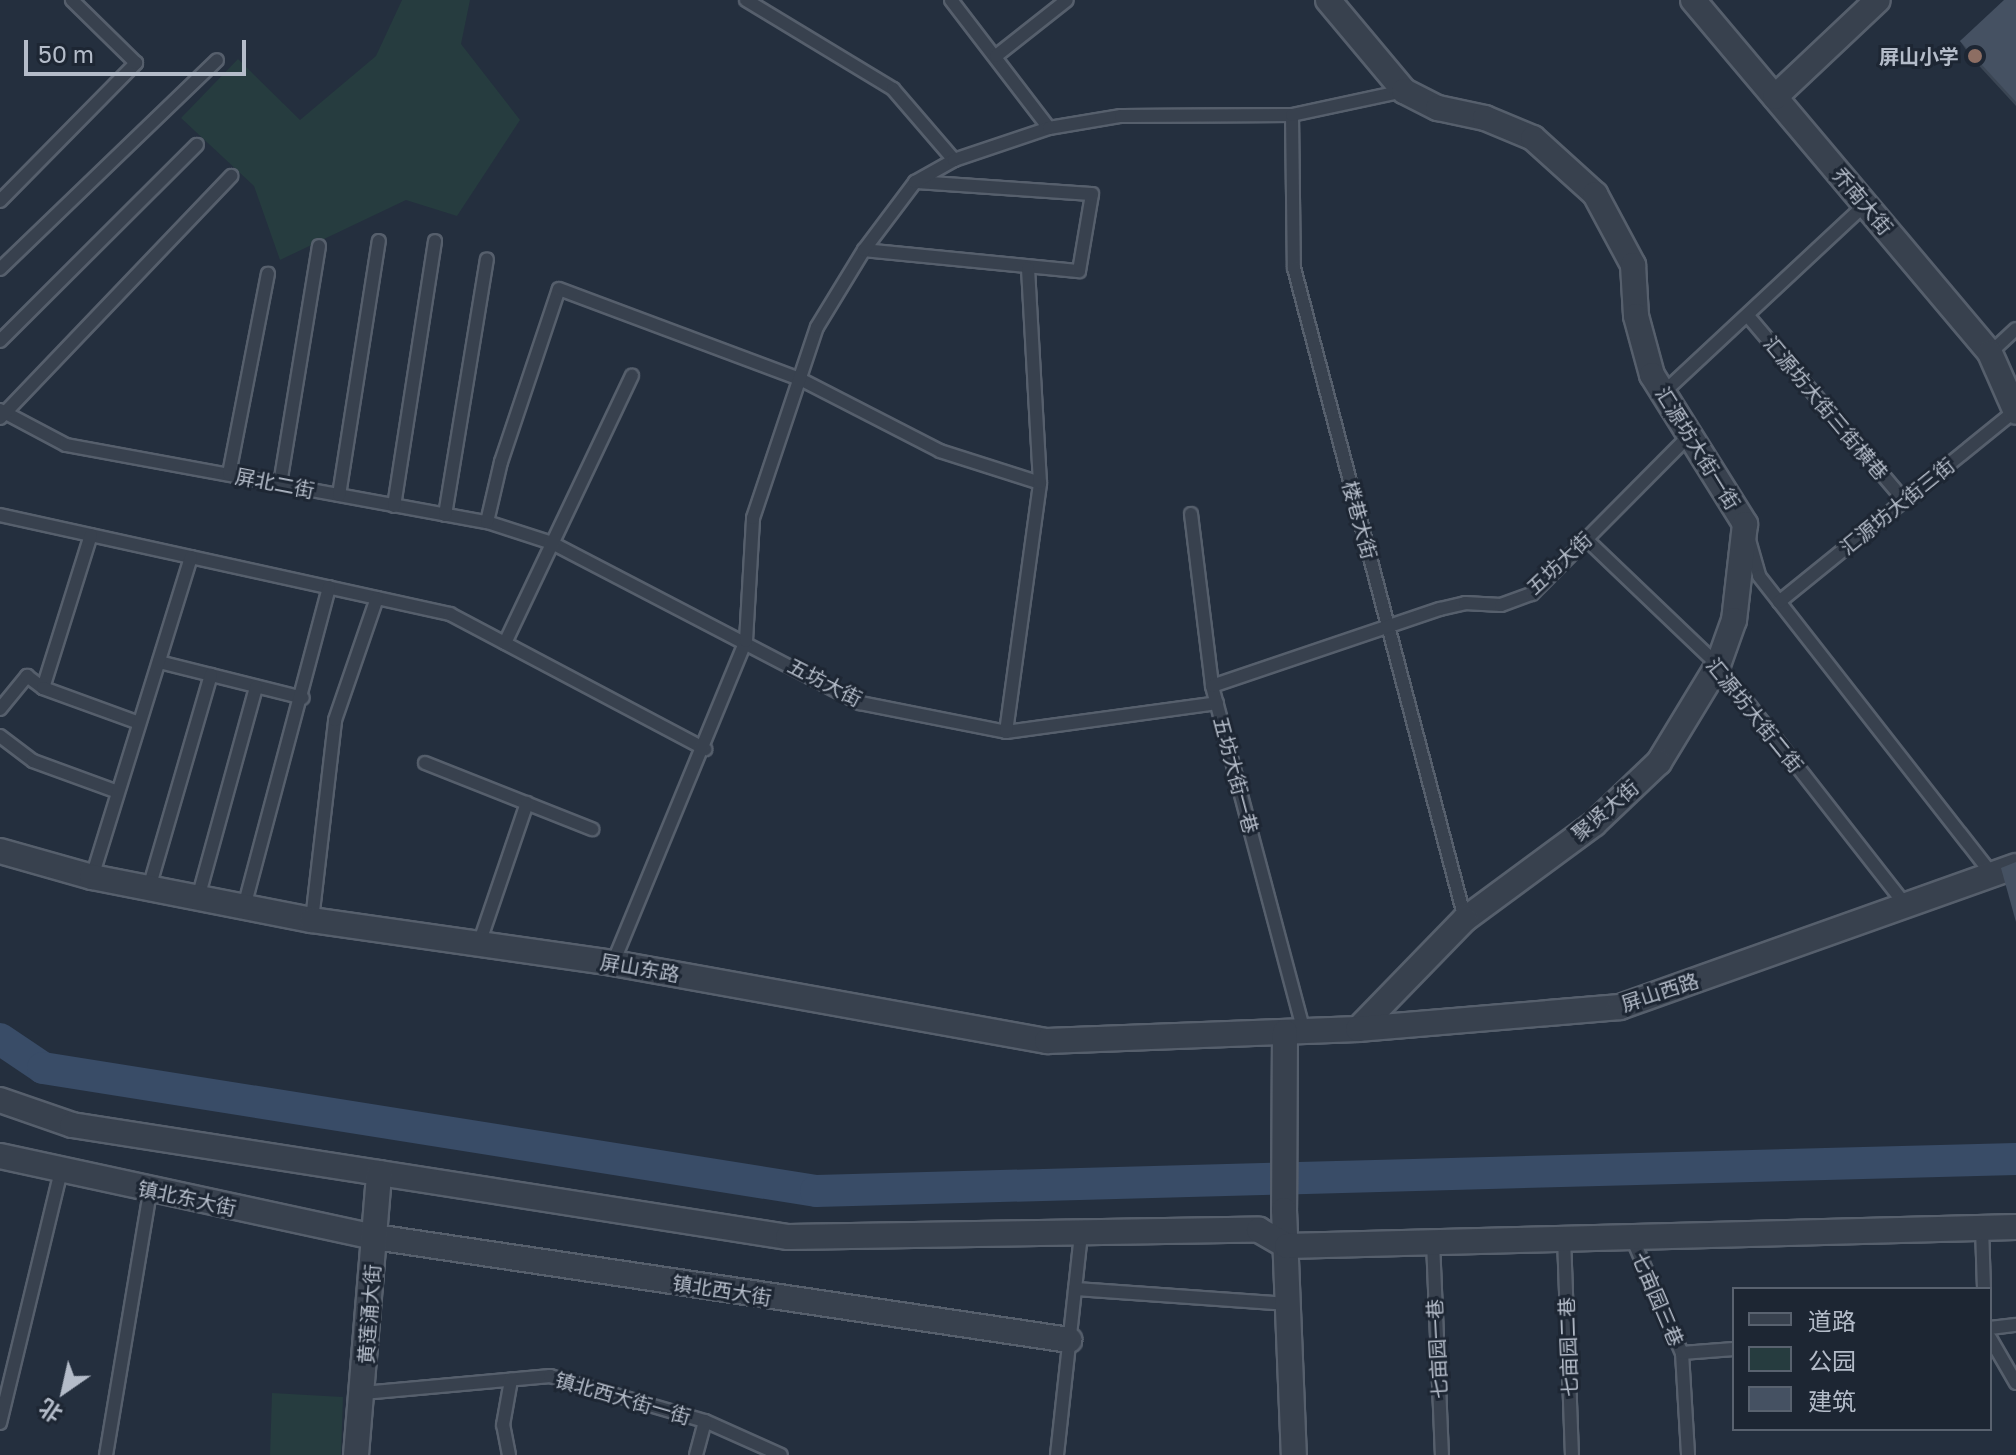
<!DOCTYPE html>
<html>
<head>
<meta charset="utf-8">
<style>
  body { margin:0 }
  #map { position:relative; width:2016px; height:1455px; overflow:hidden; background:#242f3e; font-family:"Golos Text","Noto Sans SC",sans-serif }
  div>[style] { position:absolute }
  .green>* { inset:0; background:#263c3f }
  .canal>* { height:32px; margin:-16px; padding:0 16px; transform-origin:16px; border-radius:16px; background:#394c67 }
  .roads { filter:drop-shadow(2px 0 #565f6c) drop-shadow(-2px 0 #565f6c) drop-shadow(0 2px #565f6c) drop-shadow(0 -2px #565f6c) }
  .service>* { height:12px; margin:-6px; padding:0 6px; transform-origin:6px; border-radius:6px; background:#38414e }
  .minor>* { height:24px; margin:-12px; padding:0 12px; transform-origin:12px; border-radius:12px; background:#38414e }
  .wall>* { inset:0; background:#3b4654 }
  .building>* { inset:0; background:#455162 }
  .dots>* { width:22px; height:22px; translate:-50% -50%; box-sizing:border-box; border:4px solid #1d2633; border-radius:50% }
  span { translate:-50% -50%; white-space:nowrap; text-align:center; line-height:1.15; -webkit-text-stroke:6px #1d2633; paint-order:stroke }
  .poi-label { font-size:20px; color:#b4bcc9; font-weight:700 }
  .right { translate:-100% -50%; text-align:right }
  .street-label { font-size:20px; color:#b4bcc9 }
  .legend { position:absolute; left:1732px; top:1287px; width:260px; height:144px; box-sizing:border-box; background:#1d2633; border:2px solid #59626f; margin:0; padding:10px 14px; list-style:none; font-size:24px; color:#b4bcc9 }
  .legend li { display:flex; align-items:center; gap:16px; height:40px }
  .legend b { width:40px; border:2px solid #59626f }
  .north { position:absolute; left:24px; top:1351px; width:80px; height:80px; -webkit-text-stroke:6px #1d2633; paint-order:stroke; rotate:214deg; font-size:22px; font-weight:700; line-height:32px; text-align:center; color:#b4bcc9 }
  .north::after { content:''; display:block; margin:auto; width:28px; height:36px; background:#b4bcc9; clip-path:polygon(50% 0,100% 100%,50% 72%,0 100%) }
  .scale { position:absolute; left:24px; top:40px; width:222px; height:36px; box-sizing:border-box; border:4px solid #b4bcc9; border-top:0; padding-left:10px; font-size:24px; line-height:28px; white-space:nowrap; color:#b4bcc9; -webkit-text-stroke:6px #1d2633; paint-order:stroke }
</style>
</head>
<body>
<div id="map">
  <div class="green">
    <i style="clip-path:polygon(402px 0,470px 0,461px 44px,520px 120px,457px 216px,406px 200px,280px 260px,254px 186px,181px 118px,238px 59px,300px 120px,376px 56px)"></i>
    <i style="clip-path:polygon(272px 1393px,343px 1397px,341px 1455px,270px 1455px)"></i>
  </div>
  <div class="canal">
    <i style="left:0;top:1039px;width:52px;rotate:34deg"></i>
    <i style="left:43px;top:1068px;width:783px;rotate:9.04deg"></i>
    <i style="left:816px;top:1191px;width:1200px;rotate:-1.53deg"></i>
  </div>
  <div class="roads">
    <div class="service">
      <i style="left:746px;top:0;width:172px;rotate:31.2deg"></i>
      <i style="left:893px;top:89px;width:94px;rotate:49.3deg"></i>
      <i style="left:951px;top:0;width:161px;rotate:52.6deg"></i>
      <i style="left:996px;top:56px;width:90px;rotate:-38.3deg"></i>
      <i style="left:1292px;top:115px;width:153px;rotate:89.3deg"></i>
      <i style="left:1294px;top:268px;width:673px;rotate:75.28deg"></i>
      <i style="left:0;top:201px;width:194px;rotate:-45.4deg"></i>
      <i style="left:136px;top:63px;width:90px;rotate:-135.5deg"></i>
      <i style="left:864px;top:250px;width:216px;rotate:5.6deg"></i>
      <i style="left:1079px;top:271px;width:78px;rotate:-80.4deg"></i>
      <i style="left:1092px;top:194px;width:177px;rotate:-176.1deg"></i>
      <i style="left:0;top:269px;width:301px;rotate:-43.9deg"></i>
      <i style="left:1748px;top:316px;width:241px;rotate:49.7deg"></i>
      <i style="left:0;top:341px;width:278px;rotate:-44.9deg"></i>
      <i style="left:1990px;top:353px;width:35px;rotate:-43deg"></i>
      <i style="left:1663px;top:393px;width:277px;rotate:-43deg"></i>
      <i style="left:0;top:410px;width:75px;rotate:27.9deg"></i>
      <i style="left:66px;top:445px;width:428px;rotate:10.4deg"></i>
      <i style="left:487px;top:522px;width:68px;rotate:17.9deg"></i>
      <i style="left:552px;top:543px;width:347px;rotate:27.5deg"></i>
      <i style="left:860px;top:703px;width:149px;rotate:11.2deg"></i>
      <i style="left:1006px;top:732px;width:213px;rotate:-7.8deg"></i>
      <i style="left:0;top:418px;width:335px;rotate:-46.3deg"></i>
      <i style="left:229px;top:474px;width:204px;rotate:-79deg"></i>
      <i style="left:280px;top:484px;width:241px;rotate:-80.7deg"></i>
      <i style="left:339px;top:495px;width:257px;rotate:-81.1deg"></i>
      <i style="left:394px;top:506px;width:268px;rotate:-81.2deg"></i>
      <i style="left:1191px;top:514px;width:173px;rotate:83deg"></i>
      <i style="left:1212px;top:686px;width:357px;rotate:75.1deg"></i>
      <i style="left:0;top:515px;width:461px;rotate:12.4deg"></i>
      <i style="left:450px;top:614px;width:289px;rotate:27.9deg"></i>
      <i style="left:445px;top:515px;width:259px;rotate:-80.7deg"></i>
      <i style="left:487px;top:522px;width:62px;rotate:-76.9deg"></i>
      <i style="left:501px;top:462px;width:182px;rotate:-71.5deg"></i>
      <i style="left:559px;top:289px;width:257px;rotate:20.5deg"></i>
      <i style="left:800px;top:379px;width:157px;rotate:27.2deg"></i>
      <i style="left:940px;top:451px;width:105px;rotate:17.7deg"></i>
      <i style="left:1586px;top:539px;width:182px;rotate:43.7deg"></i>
      <i style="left:1718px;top:665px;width:307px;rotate:52deg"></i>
      <i style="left:1749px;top:540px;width:37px;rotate:74deg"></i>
      <i style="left:1759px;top:576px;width:380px;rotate:52deg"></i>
      <i style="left:1779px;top:602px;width:304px;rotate:-39deg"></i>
      <i style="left:505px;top:643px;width:296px;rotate:-64.6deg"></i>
      <i style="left:159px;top:662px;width:148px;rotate:14deg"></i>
      <i style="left:1212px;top:686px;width:241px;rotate:-18.7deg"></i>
      <i style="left:1440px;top:609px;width:26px;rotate:-13deg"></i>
      <i style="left:1465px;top:603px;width:36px;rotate:3deg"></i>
      <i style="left:1501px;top:605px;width:33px;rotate:-20deg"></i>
      <i style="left:1532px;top:594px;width:224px;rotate:-45.2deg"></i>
      <i style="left:43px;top:688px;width:160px;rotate:-72.6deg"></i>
      <i style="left:0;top:709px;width:43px;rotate:-50.7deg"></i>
      <i style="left:27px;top:676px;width:20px;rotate:37deg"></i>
      <i style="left:43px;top:688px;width:102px;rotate:20deg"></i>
      <i style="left:1006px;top:732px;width:251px;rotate:-82.2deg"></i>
      <i style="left:1040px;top:483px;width:215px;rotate:-93.2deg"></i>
      <i style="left:0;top:736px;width:41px;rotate:37.1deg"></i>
      <i style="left:33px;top:761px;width:90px;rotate:20deg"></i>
      <i style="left:425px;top:763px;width:180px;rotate:21.6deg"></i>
      <i style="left:92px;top:877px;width:335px;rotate:-72.8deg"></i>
      <i style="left:149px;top:888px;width:222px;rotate:-73.8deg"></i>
      <i style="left:198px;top:898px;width:219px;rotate:-74.6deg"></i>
      <i style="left:244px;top:907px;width:331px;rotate:-75.1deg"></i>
      <i style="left:312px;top:920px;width:201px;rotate:-83.4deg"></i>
      <i style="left:335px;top:720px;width:129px;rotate:-71deg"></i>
      <i style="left:479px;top:944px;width:149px;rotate:-71.2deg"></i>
      <i style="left:613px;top:963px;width:348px;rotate:-67.6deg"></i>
      <i style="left:746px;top:641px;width:123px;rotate:-86.7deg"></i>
      <i style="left:753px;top:518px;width:201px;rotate:-71.5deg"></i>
      <i style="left:817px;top:327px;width:90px;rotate:-58.6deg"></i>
      <i style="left:864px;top:250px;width:85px;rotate:-53.1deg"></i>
      <i style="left:915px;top:182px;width:45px;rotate:-29.4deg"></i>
      <i style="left:954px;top:160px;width:100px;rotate:-18.6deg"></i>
      <i style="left:1049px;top:128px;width:73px;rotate:-9.5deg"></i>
      <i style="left:1121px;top:116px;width:171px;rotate:-0.3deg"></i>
      <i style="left:1292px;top:115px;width:115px;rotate:-12.1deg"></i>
      <i style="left:1982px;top:1228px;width:61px;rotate:88.1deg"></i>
      <i style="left:1564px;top:1238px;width:217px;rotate:87.9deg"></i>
      <i style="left:1633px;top:1240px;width:123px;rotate:66.6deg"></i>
      <i style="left:1682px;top:1353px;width:102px;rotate:86.6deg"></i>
      <i style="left:1433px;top:1242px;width:213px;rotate:87.6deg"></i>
      <i style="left:1075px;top:1289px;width:215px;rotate:4deg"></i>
      <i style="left:1990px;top:1328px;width:26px;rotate:-7deg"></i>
      <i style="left:1990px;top:1338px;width:52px;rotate:60deg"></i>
      <i style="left:1682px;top:1353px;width:52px;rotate:-4.4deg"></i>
      <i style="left:363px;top:1393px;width:188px;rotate:-5.2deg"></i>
      <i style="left:550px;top:1376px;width:161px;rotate:16.2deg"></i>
      <i style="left:705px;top:1421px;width:83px;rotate:24.1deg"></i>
      <i style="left:0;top:1423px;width:260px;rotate:-76.4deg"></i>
      <i style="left:106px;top:1455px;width:268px;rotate:-80.5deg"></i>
      <i style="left:509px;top:1455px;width:31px;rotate:-101deg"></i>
      <i style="left:503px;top:1425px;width:46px;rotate:-79.9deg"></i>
      <i style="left:696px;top:1455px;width:35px;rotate:-75deg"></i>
      <i style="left:1057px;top:1455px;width:223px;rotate:-83.8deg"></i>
    </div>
    <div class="minor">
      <i style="left:1328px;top:0;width:119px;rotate:50.1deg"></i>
      <i style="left:1404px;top:91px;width:38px;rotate:27deg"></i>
      <i style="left:1438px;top:108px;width:48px;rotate:12deg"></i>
      <i style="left:1485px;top:118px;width:52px;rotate:22.6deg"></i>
      <i style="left:1533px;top:138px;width:84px;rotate:42.1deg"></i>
      <i style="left:1595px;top:194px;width:81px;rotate:61.8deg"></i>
      <i style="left:1633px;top:265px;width:51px;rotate:86.6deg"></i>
      <i style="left:1636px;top:316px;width:61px;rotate:74.8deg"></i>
      <i style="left:1652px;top:375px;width:176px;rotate:58deg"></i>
      <i style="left:1745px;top:524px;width:97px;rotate:96.5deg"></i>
      <i style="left:1734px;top:620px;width:48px;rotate:109.6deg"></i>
      <i style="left:1718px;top:665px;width:114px;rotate:121.3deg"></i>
      <i style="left:1659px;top:762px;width:90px;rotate:136.4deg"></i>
      <i style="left:1594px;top:824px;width:160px;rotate:143.6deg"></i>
      <i style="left:1465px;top:919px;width:153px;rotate:134.2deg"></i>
      <i style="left:1693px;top:0;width:461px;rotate:49.9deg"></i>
      <i style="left:1990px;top:353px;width:64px;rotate:66.2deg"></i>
      <i style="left:1775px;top:97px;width:141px;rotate:-43.3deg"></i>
      <i style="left:0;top:851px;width:96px;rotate:15.8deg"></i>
      <i style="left:92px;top:877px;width:224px;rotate:11.1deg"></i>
      <i style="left:312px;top:920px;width:304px;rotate:8.1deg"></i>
      <i style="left:613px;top:963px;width:441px;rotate:10.2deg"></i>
      <i style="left:1047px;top:1041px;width:311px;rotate:-2.2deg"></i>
      <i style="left:1358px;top:1029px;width:263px;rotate:-4.8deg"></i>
      <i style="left:1620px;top:1007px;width:420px;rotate:-19.6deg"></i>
      <i style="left:1285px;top:1032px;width:178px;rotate:90.3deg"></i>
      <i style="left:1284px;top:1210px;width:245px;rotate:87.7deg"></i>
      <i style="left:0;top:1100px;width:76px;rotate:19.1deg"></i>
      <i style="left:72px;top:1125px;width:725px;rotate:8.89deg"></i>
      <i style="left:788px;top:1237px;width:471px;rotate:-0.9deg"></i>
      <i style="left:1259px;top:1230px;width:32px;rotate:30deg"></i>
      <i style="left:1287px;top:1246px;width:729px;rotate:-1.49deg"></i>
      <i style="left:0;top:1156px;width:384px;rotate:12.2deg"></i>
      <i style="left:375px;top:1237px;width:702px;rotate:8.44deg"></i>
      <i style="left:356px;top:1455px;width:283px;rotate:-85.3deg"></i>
    </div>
  </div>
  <div class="wall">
    <i style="clip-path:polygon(2016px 0,2016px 106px,1971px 57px,1960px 41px)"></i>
  </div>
  <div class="building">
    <i style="clip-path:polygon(2004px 0,2016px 0,2016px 102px,1960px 41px)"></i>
    <i style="clip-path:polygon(2016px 862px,2016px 922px,2001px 868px)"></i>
  </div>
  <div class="dots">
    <i style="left:1975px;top:56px;background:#8d6e63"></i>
  </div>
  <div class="poi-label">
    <span class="right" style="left:1959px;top:56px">屏山小学</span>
  </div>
  <div class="street-label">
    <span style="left:1863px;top:201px;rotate:50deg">乔南大街</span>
    <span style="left:1826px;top:408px;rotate:50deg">汇源坊大街三街横巷</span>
    <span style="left:1698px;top:448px;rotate:58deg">汇源坊大街一街</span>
    <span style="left:275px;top:483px;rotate:11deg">屏北二街</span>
    <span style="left:1897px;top:506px;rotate:-39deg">汇源坊大街三街</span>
    <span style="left:1360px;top:520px;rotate:75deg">楼巷大街</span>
    <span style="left:1559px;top:563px;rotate:-43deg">五坊大街</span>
    <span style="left:825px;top:682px;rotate:27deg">五坊大街</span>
    <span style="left:1755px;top:715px;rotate:51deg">汇源坊大街二街</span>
    <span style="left:1236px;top:775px;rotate:75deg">五坊大街一巷</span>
    <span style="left:1605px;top:810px;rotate:-41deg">聚贤大街</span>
    <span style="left:640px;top:968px;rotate:10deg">屏山东路</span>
    <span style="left:1660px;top:992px;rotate:-18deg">屏山西路</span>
    <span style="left:187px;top:1198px;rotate:12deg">镇北东大街</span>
    <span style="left:722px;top:1290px;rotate:9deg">镇北西大街</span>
    <span style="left:1658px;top:1299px;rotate:67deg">七亩园三巷</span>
    <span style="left:369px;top:1314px;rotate:-86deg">黄莲涌大街</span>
    <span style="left:1568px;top:1347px;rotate:-92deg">七亩园二巷</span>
    <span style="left:1437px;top:1349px;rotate:-93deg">七亩园一巷</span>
    <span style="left:623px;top:1398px;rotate:16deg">镇北西大街一街</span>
  </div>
  <ul class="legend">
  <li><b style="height:10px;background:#38414e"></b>道路</li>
  <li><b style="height:22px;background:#263c3f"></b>公园</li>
  <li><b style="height:22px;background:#455162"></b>建筑</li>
  </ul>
  <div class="north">北</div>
  <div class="scale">50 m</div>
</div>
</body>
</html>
